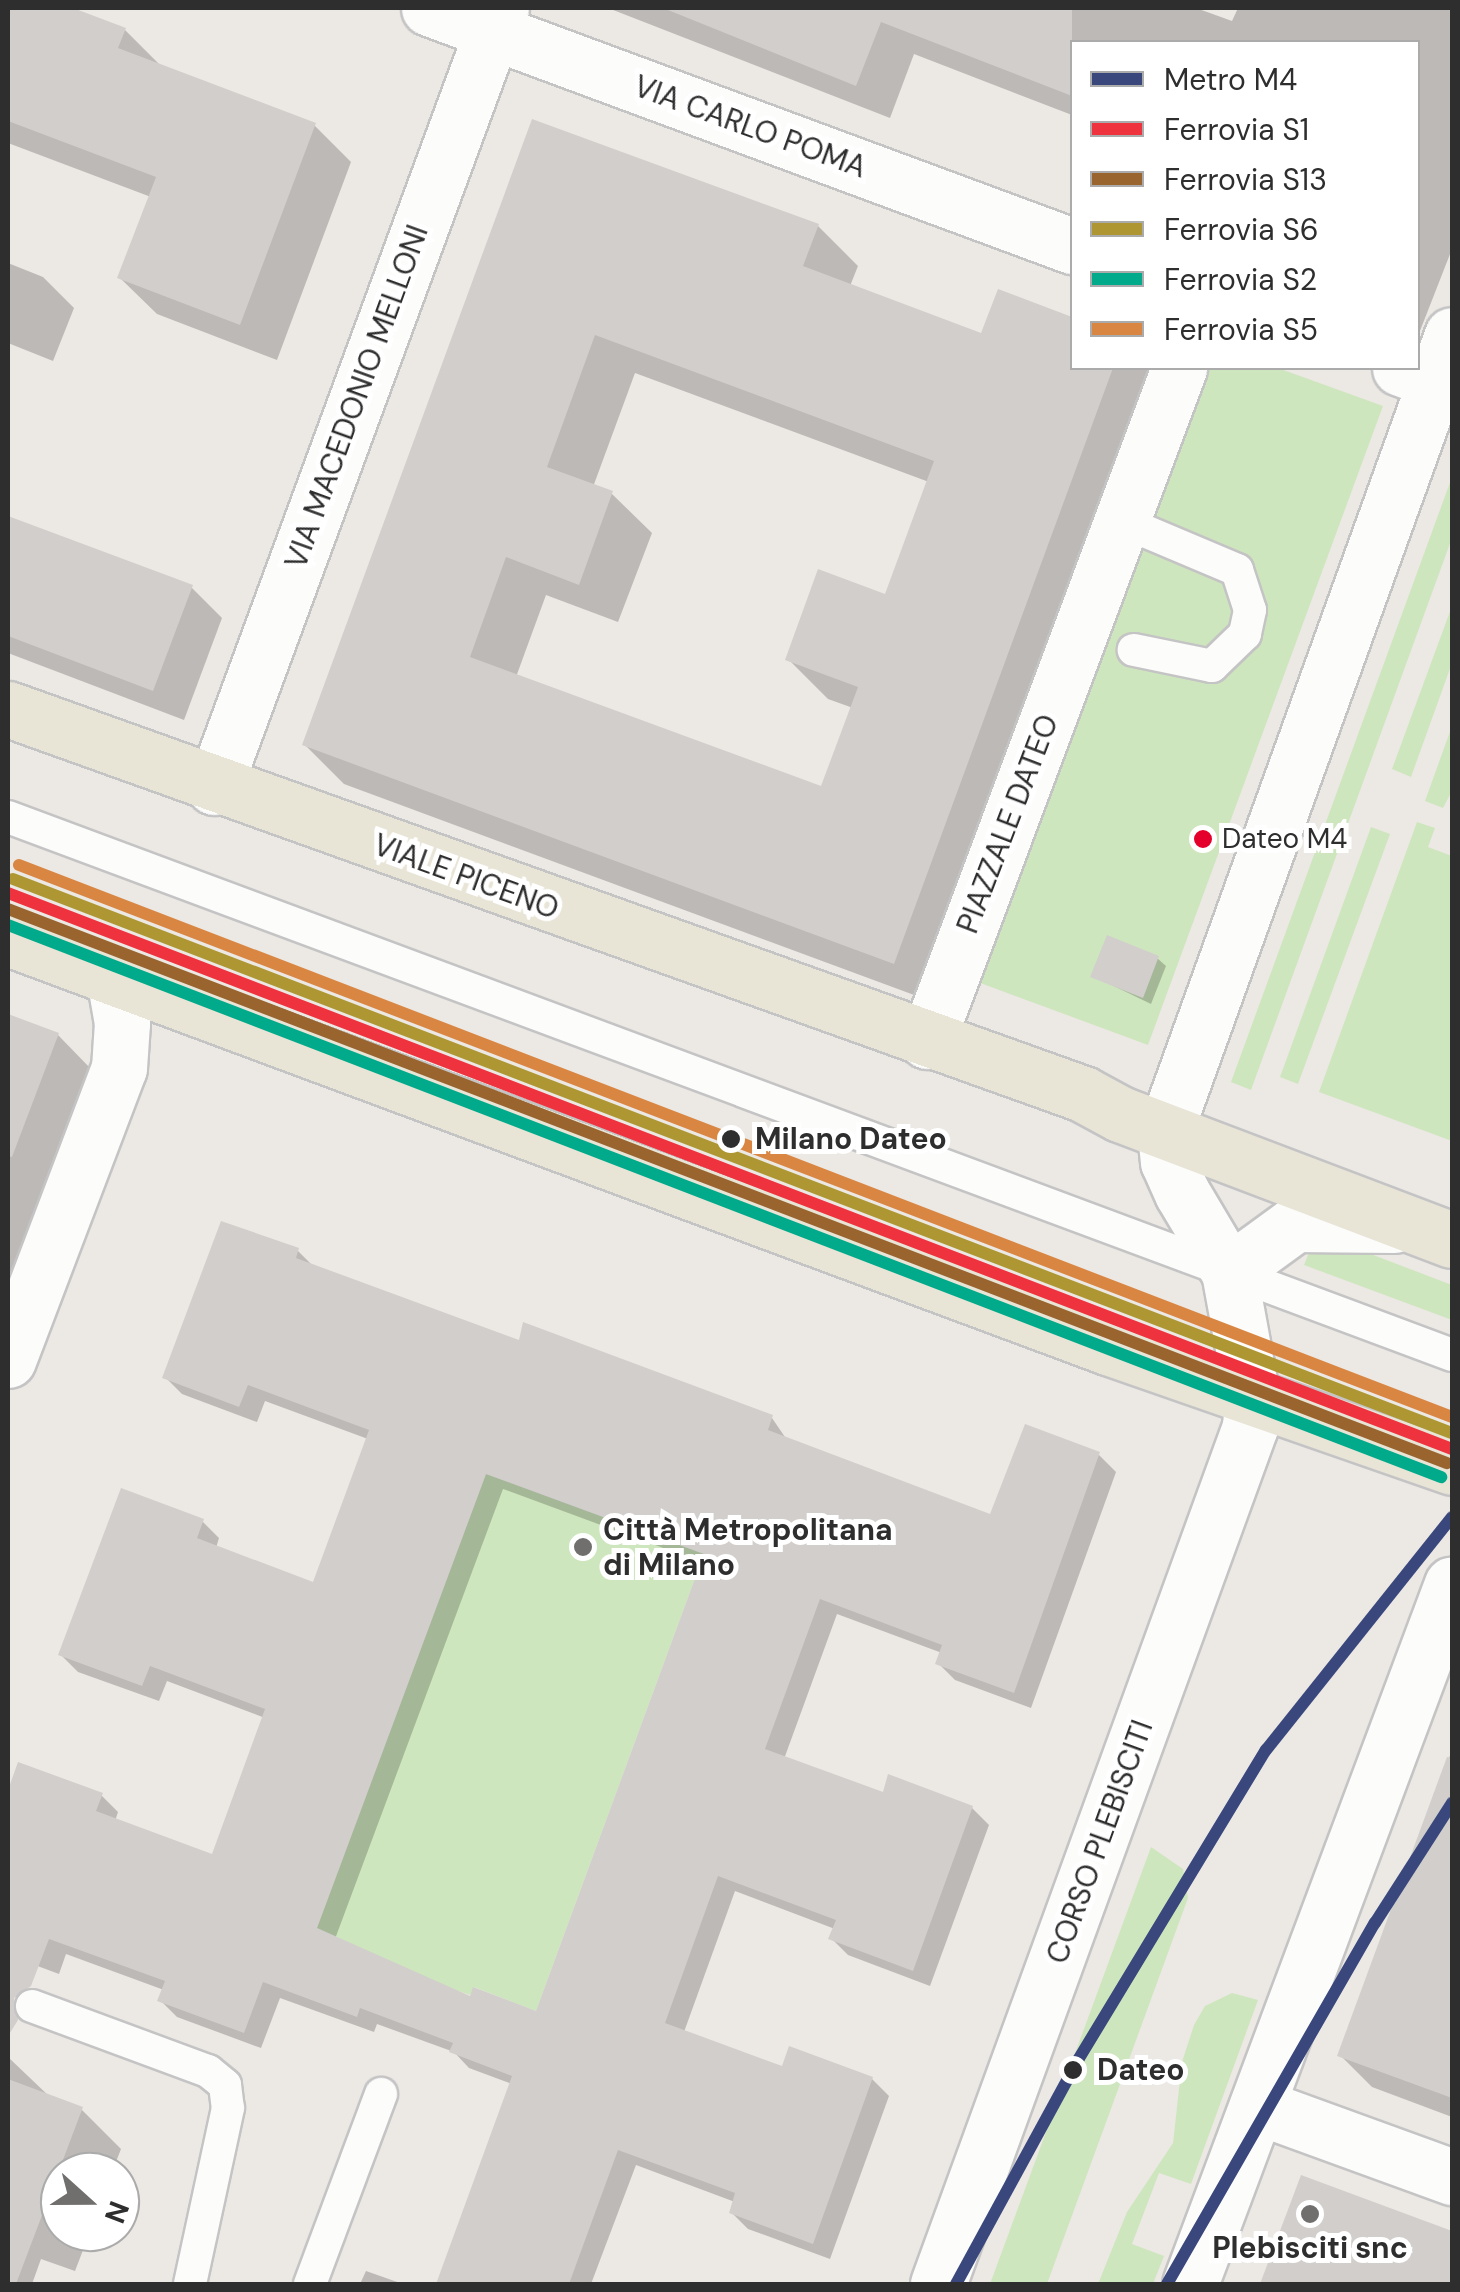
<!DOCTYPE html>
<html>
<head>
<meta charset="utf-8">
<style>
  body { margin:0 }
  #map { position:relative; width:1460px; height:2292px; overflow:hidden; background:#ece8e4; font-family:"DM Sans",sans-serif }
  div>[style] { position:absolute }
  .green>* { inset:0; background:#cee6be }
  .shadow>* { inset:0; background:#0003 }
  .building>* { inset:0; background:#d1cecb }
  .roads { filter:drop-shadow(2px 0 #c5c4c5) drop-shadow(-2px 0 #c5c4c5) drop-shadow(0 2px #c5c4c5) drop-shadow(0 -2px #c5c4c5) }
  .service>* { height:32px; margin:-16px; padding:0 16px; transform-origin:16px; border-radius:16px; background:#fcfcfb }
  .minor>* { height:55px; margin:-27.5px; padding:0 27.5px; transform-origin:27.5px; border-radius:27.5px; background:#fcfcfb }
  .tertiary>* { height:55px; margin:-27.5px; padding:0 27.5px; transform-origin:27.5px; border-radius:27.5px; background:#fcfcfb }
  .primary>* { height:55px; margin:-27.5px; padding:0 27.5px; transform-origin:27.5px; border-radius:27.5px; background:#e8e4d6 }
  .rail-1>* { height:12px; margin:-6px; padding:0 6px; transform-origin:6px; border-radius:6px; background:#ee333e }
  .rail-2>* { height:12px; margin:-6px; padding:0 6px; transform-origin:6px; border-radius:6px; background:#99642e }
  .rail-3>* { height:12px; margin:-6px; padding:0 6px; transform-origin:6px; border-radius:6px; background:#ae9733 }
  .rail-4>* { height:12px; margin:-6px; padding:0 6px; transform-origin:6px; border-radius:6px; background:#00aa8a }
  .rail-5>* { height:12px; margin:-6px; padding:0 6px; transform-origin:6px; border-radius:6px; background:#d98643 }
  .metro-1>* { height:12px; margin:-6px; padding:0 6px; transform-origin:6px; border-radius:6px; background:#39477d }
  .dots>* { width:28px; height:28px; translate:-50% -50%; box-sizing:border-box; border:5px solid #fff; border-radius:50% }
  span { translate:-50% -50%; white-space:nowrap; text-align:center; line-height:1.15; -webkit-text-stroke:10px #fff; paint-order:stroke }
  .bus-label { font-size:28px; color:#2e2e2e }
  .left { translate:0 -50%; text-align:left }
  .street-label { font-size:30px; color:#2e2e2e }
  .stop-label { font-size:30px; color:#2e2e2e; font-weight:700 }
  .poi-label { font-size:30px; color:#2e2e2e; font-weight:700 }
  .frame { position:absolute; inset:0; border:10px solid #2e2e2e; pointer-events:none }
  .legend { position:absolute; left:1070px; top:40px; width:350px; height:330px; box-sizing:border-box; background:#fff; border:2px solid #ababab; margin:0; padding:12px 18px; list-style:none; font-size:30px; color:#2e2e2e }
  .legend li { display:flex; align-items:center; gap:20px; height:50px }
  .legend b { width:50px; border:2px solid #ababab }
  .north { position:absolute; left:40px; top:2152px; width:100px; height:100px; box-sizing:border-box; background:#fff; border:2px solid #ababab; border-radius:50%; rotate:111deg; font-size:28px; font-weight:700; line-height:40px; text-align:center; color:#2e2e2e }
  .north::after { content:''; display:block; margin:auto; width:35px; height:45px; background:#706f6e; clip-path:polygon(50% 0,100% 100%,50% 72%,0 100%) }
</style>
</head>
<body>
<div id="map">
  <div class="green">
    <i style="clip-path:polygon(1204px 368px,1278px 368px,1383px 406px,1148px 1045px,975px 981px)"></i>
    <i style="clip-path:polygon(1452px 477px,1452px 538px,1251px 1090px,1231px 1082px)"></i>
    <i style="clip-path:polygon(1452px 606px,1452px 663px,1411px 777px,1392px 769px)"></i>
    <i style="clip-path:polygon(1452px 726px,1452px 791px,1443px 808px,1425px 801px)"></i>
    <i style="clip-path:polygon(1417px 822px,1435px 828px,1428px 847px,1452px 856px,1452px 1141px,1319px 1092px)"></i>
    <i style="clip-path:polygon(1371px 827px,1390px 834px,1298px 1084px,1280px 1077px)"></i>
    <i style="clip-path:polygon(1326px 1237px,1452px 1285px,1452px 1320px,1304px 1265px,1313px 1243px)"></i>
    <i style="clip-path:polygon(486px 1474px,704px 1554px,536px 2011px,474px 1987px,470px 1995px,438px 1984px,317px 1928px)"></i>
    <i style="clip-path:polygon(1151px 1847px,1183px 1869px,1188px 1898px,1047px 2284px,990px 2284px)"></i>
    <i style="clip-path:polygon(1232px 1993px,1258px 2000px,1191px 2184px,1159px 2173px,1132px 2244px,1164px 2256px,1153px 2284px,1098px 2284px,1127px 2212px,1173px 2143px,1182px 2062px,1194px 2025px,1205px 2006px)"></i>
  </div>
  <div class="shadow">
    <i style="clip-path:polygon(8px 8px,66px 8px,125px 30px,163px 68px,314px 125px,351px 162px,277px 360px,157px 314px,120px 278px,151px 197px,8px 143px)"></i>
    <i style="clip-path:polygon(608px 8px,1196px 8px,1232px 21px,1238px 8px,1452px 8px,1452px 249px,1418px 336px,1418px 42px,1072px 42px,1072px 115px,914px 54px,890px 118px)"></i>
    <i style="clip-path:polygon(evenodd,534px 122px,818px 226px,858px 266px,850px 286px,983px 336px,999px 293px,1072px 319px,1072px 368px,1153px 368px,933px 1002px,344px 784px,305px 745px,534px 122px,635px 373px,929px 482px,886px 597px,788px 659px,828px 699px,853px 708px,822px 790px,516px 677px,546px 595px,618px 622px,652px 533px,612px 494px,593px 487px,635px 373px)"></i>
    <i style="clip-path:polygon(8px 263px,43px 277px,74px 308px,53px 361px,8px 343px)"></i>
    <i style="clip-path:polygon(8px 518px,191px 587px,222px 618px,184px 720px,8px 653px)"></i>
    <i style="clip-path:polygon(1157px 958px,1166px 966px,1151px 1004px,1093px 976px)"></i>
    <i style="clip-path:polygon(8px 1017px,58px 1035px,92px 1070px,8px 1298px)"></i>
    <i style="clip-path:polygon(evenodd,298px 1251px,314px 1267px,521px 1343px,772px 1418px,787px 1440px,992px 1517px,1099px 1455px,1116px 1472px,1031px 1708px,955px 1680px,938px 1663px,942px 1653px,837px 1614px,784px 1759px,884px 1795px,972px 1808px,989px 1825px,930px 1986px,848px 1955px,831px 1938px,835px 1929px,735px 1891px,684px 2032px,783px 2069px,872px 2079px,889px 2096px,830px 2259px,748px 2229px,731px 2212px,735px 2202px,636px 2165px,591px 2284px,439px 2284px,512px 2084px,469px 2068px,454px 2052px,377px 2024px,374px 2032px,280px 1998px,261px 2048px,177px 2017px,160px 2000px,164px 1990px,66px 1954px,59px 1974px,8px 1955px,8px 1797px,20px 1765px,101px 1795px,118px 1812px,115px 1821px,213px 1857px,265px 1718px,167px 1681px,159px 1701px,78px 1672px,61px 1655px,202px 1521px,219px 1538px,216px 1548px,315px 1585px,368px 1439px,265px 1401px,257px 1422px,182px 1394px,165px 1377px,298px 1251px,503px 1489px,704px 1563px,538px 2014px,471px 1999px,335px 1939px,503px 1489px)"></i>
    <i style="clip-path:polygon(1452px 1750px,1452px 2117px,1372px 2087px,1340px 2055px)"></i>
    <i style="clip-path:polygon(8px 2057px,51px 2098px,81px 2109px,121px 2149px,112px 2172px,60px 2172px,60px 2232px,90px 2232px,75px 2271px,41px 2259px,32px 2284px,8px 2284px)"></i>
    <i style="clip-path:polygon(1302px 2178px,1452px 2234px,1452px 2284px,1263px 2284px)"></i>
    <i style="clip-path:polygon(366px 2271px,403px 2284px,360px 2284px)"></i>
  </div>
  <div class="building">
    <i style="clip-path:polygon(8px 8px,73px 8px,126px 28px,118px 48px,316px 123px,240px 325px,117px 278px,156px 177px,8px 121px)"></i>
    <i style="clip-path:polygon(663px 8px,1072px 8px,1072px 96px,881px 22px,856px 86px)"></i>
    <i style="clip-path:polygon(evenodd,532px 119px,819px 224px,803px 266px,981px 333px,998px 289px,1072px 317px,1072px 368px,1113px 368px,894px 964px,302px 745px,532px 119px,595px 335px,934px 461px,885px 594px,818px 569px,785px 660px,858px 687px,821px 786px,470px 657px,506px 557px,579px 585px,613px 491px,547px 467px,595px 335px)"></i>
    <i style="clip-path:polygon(8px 516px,193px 585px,153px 691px,8px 636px)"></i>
    <i style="clip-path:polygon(1107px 935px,1159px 956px,1143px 998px,1090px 977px)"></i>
    <i style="clip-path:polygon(8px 1014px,59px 1033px,12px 1157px,8px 1156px)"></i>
    <i style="clip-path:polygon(evenodd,221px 1221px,299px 1248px,296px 1258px,519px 1340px,523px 1322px,773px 1415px,768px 1430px,990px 1514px,1025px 1424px,1100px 1452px,1014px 1693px,935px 1664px,942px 1645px,820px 1599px,765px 1749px,883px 1792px,888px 1774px,973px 1806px,913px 1971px,828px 1939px,836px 1920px,718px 1876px,665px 2023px,782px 2066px,789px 2046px,873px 2077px,813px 2244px,729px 2213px,735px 2193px,618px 2150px,569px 2284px,436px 2284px,512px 2076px,449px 2052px,453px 2043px,360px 2008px,357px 2017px,263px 1982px,244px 2033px,157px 2001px,165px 1981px,49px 1939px,31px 1986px,14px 1998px,18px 2020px,8px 2036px,8px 1790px,18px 1762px,103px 1793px,96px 1811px,212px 1854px,265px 1709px,150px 1666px,142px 1686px,58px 1655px,121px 1488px,204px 1519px,197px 1538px,313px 1582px,369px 1430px,248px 1385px,239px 1407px,162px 1378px,221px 1221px,486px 1474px,704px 1554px,536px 2011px,473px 1987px,470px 1996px,317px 1928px,486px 1474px)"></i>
    <i style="clip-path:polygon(1447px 1757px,1452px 1758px,1452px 2098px,1337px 2056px)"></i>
    <i style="clip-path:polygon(8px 2079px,83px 2107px,16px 2284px,8px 2284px)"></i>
    <i style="clip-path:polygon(1301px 2175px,1452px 2231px,1452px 2284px,1260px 2284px)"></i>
  </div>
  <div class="roads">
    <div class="service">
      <i style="left:1121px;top:521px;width:126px;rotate:22.9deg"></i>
      <i style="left:1237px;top:570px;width:42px;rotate:72deg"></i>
      <i style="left:1250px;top:610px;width:25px;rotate:102deg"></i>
      <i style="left:1245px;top:634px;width:46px;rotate:135.9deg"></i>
      <i style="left:1212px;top:666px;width:80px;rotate:-168.4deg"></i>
      <i style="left:8px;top:817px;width:1541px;rotate:20.43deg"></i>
      <i style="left:32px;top:2006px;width:188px;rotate:20.3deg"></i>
      <i style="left:208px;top:2071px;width:22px;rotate:39deg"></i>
      <i style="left:225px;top:2085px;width:23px;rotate:83deg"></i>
      <i style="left:228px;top:2108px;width:180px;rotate:102.2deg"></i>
      <i style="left:310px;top:2284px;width:203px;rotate:-69.5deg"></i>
    </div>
    <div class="minor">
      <i style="left:429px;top:8px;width:686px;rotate:20.31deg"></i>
      <i style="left:1400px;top:368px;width:55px;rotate:20.1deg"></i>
      <i style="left:214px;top:787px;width:830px;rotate:-69.78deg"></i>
      <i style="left:927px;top:1041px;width:719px;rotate:-69.47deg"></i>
      <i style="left:8px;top:1360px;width:312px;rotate:-69.2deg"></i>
      <i style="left:119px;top:1068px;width:45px;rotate:-86.2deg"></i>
      <i style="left:122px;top:1023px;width:47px;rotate:-99.9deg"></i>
      <i style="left:1257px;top:2106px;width:208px;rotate:20deg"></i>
    </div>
    <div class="tertiary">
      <i style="left:1229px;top:1272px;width:82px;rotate:-36deg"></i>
      <i style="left:1295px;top:1224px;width:99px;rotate:0.6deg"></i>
      <i style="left:938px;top:2284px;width:912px;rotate:-70deg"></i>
      <i style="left:1250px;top:1427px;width:30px;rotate:-86deg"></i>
      <i style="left:1252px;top:1397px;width:127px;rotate:-100.4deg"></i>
      <i style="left:1229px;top:1272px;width:92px;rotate:-120.7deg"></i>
      <i style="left:1182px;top:1193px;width:34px;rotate:-114deg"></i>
      <i style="left:1168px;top:1162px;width:31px;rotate:-96deg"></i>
      <i style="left:1165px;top:1131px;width:846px;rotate:-70.17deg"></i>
      <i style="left:1190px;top:2284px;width:747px;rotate:-69.48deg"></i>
    </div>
    <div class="primary">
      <i style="left:8px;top:709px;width:1142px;rotate:19.7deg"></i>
      <i style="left:1083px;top:1094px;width:42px;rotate:28.4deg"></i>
      <i style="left:1120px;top:1114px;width:355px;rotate:20.8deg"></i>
      <i style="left:8px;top:938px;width:1174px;rotate:20.4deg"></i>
      <i style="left:1108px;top:1347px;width:364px;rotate:19.2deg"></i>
    </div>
  </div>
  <div class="rail-1">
    <i style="left:8px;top:893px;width:1547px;rotate:21.06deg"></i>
  </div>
  <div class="rail-2">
    <i style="left:8px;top:909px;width:1542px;rotate:21.06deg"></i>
  </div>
  <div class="rail-3">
    <i style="left:13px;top:879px;width:1542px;rotate:21.06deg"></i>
  </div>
  <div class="rail-4">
    <i style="left:8px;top:925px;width:1536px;rotate:21.07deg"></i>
  </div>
  <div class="rail-5">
    <i style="left:19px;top:865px;width:1536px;rotate:21.07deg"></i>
  </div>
  <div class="metro-1">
    <i style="left:956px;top:2284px;width:255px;rotate:-61.4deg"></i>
    <i style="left:1078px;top:2060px;width:363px;rotate:-58.8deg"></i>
    <i style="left:1266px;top:1750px;width:298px;rotate:-51.4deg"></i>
    <i style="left:1167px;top:2284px;width:417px;rotate:-60.1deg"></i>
    <i style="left:1375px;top:1923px;width:143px;rotate:-57.3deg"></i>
  </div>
  <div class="dots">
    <i style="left:1203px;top:839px;background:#e4002b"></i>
    <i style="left:731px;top:1139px;background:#2e2e2e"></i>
    <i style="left:583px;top:1547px;background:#706f6e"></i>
    <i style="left:1073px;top:2070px;background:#2e2e2e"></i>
    <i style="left:1310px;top:2214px;background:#706f6e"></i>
  </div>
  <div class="bus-label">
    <span class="left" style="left:1222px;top:839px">Dateo M4</span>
  </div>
  <div class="street-label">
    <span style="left:750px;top:127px;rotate:20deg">VIA CARLO POMA</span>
    <span style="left:357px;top:397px;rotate:-70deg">VIA MACEDONIO MELLONI</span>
    <span style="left:1008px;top:824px;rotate:-69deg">PIAZZALE DATEO</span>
    <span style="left:466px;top:877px;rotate:20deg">VIALE PICENO</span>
    <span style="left:1100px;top:1842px;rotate:-70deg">CORSO PLEBISCITI</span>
  </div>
  <div class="stop-label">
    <span class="left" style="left:755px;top:1139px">Milano Dateo</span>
    <span class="left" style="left:1097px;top:2070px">Dateo</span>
  </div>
  <div class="poi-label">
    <span class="left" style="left:603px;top:1547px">Città Metropolitana<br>di Milano</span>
    <span style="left:1310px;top:2248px">Plebisciti snc</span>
  </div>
  <div class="frame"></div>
  <ul class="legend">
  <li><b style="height:12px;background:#39477d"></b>Metro M4</li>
  <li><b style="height:12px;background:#ee333e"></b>Ferrovia S1</li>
  <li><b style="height:12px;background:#99642e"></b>Ferrovia S13</li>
  <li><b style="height:12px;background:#ae9733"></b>Ferrovia S6</li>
  <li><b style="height:12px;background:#00aa8a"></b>Ferrovia S2</li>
  <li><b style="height:12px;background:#d98643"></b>Ferrovia S5</li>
  </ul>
  <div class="north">N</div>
</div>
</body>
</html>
